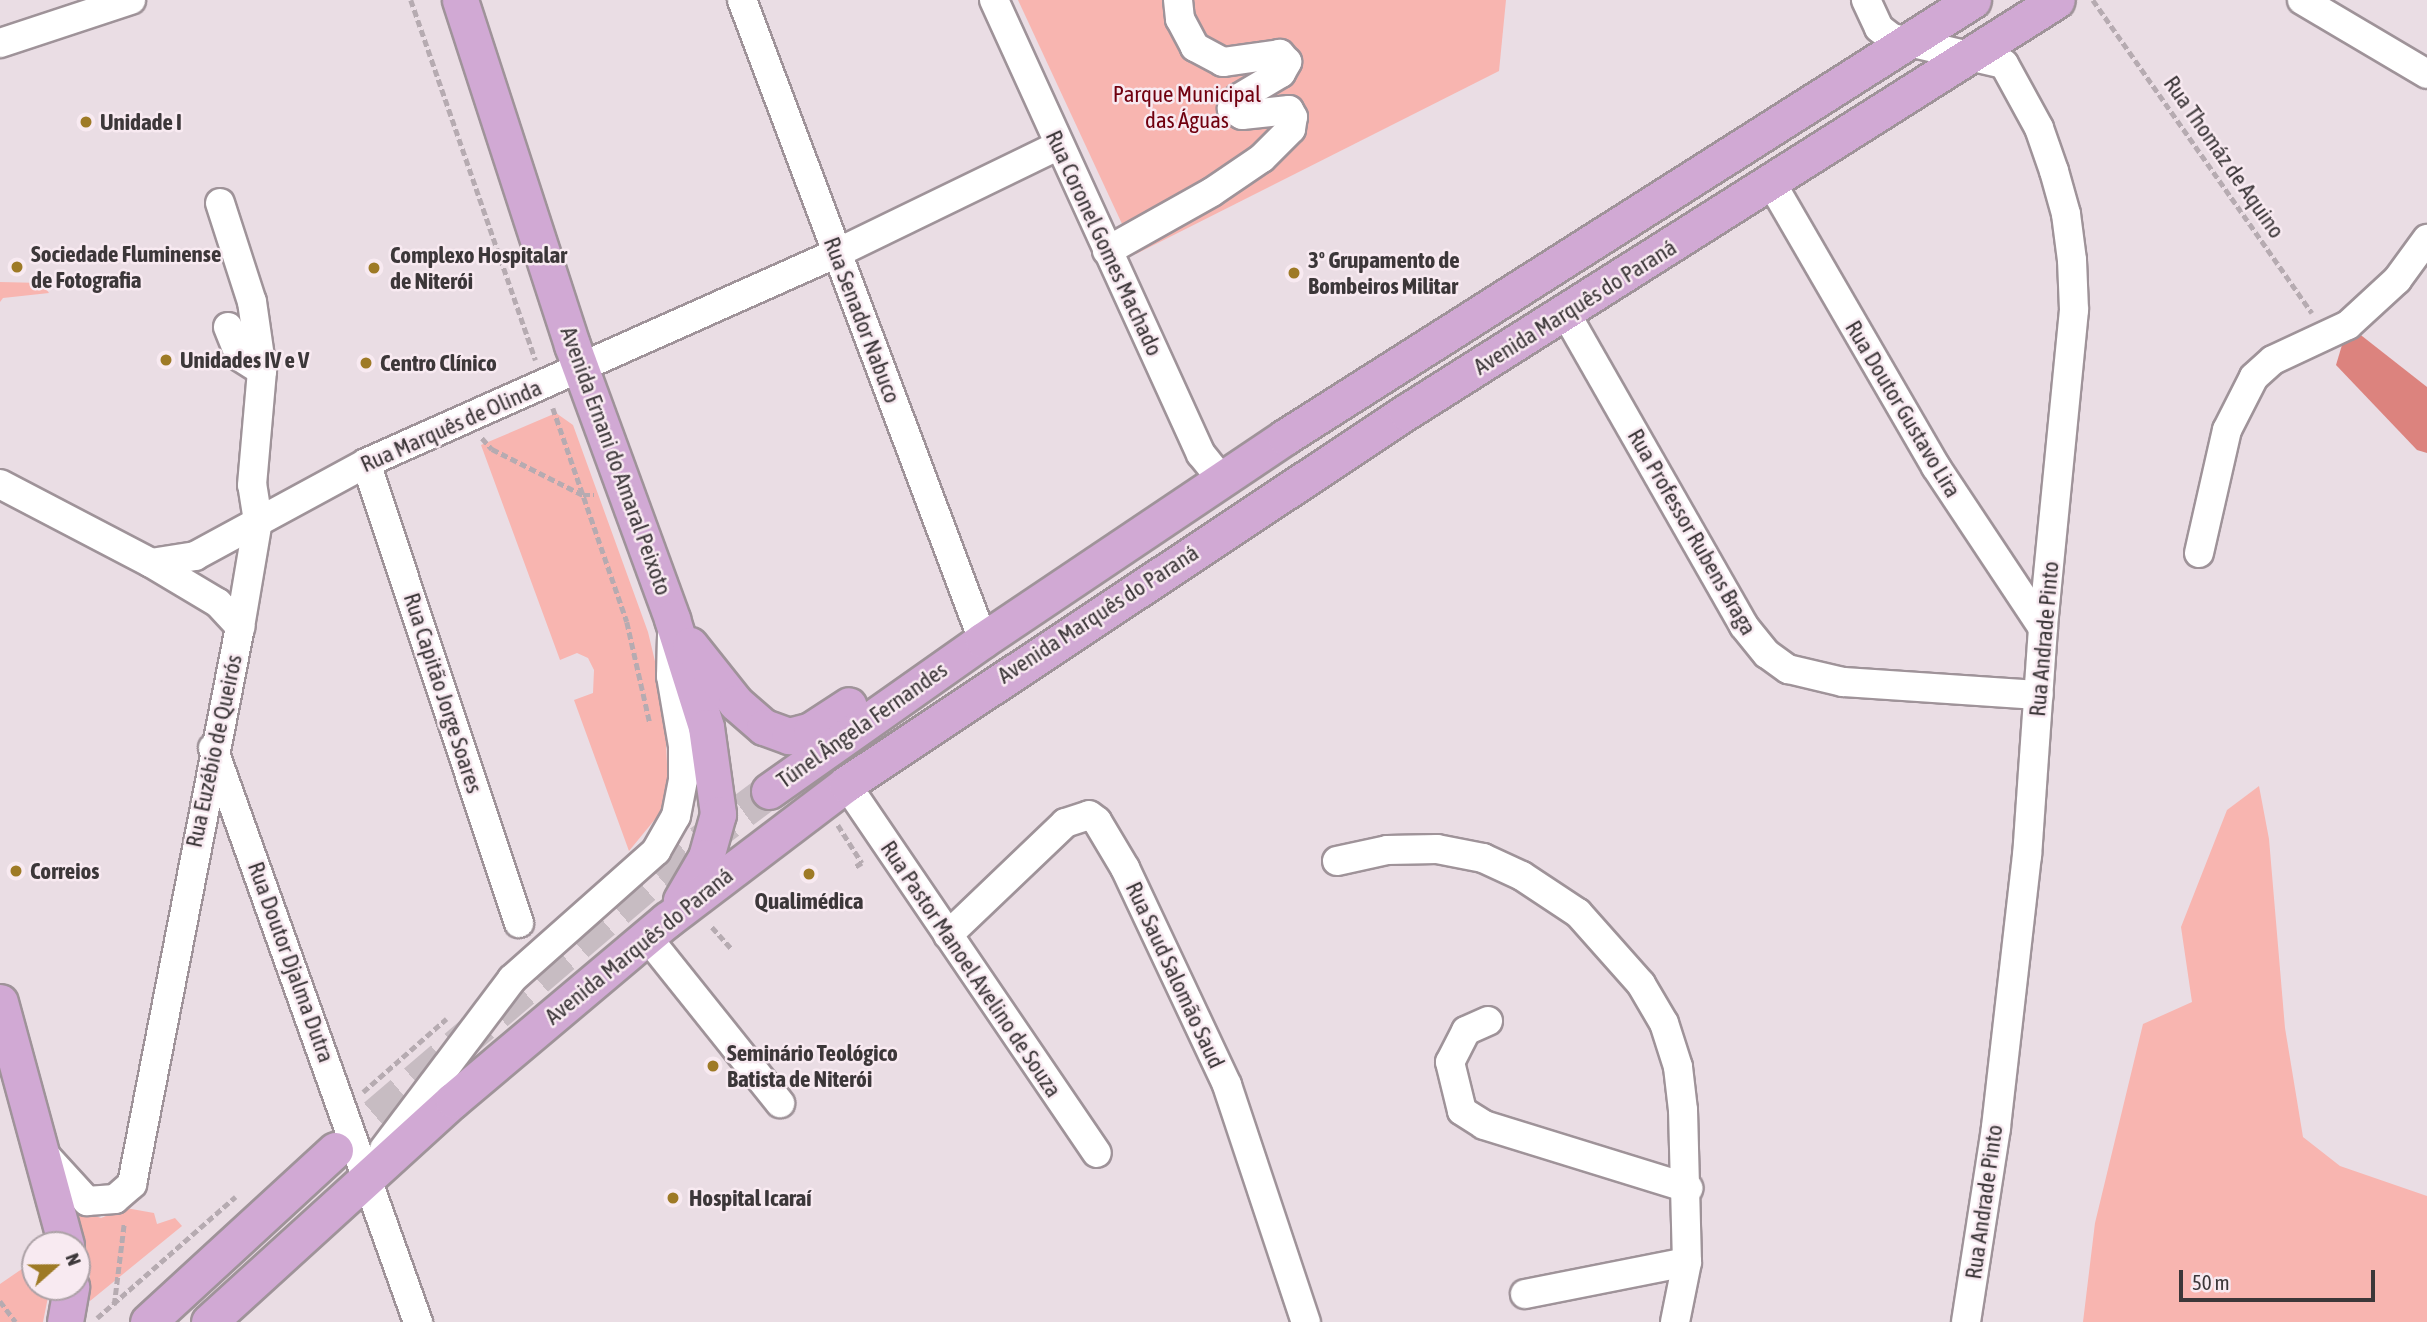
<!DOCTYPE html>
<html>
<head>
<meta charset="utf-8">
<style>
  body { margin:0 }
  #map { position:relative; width:2427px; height:1322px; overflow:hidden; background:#eadde4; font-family:"Asap Condensed",sans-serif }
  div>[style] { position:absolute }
  .green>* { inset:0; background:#f8b5b0 }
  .forest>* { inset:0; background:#dc837e }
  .major-tunnel>* { height:35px; margin-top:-17.5px; transform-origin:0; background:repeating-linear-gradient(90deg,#c7bcc2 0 35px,transparent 0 53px) }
  .path>* { height:4.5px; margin-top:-2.25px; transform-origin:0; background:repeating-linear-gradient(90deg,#b6abb1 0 7px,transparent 0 10.5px) }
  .roads { filter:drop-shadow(2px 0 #9f9399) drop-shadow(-2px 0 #9f9399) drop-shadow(0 2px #9f9399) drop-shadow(0 -2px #9f9399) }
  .minor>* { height:28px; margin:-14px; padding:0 14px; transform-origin:14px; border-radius:14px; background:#fff }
  .major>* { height:35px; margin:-17.5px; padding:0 17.5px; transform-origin:17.5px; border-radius:17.5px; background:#d1a9d4 }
  .dots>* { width:19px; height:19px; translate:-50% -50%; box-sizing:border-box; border:4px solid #f8eaf1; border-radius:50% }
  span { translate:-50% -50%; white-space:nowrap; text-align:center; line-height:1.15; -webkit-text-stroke:5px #f8eaf1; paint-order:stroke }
  .park-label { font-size:23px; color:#71000f }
  .poi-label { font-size:23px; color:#3c3739; font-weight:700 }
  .left { translate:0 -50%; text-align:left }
  .street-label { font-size:23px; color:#3c3739 }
  .north { position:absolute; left:21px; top:1231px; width:70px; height:70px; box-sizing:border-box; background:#f8eaf1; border:2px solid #ada2a7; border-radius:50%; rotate:69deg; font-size:19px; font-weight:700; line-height:28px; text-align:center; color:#3c3739 }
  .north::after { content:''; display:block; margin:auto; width:24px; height:32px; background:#9e7a26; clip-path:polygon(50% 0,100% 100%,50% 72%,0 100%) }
  .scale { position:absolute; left:2179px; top:1270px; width:196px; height:32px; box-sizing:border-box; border:4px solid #3c3739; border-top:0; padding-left:9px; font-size:21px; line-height:24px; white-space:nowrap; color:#3c3739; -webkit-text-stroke:5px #f8eaf1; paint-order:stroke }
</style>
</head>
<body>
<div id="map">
  <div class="green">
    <i style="clip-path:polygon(1018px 0,1506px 0,1499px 71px,1136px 254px)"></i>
    <i style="clip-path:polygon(0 282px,42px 283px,49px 293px,3px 298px,0 302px)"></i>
    <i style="clip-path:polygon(556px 413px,573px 425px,648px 632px,664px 699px,668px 786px,661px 812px,629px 851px,574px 700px,593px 693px,594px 670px,588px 658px,577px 653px,560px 660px,481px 445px)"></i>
    <i style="clip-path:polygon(2259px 786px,2269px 839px,2285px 1028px,2303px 1137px,2340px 1166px,2427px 1196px,2427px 1322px,2083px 1322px,2095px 1223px,2143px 1024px,2192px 1002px,2181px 927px,2227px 810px)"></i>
    <i style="clip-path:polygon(70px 1207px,101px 1218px,126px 1208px,154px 1213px,157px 1224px,175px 1218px,182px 1226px,90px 1301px,90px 1272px)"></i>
    <i style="clip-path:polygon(35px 1260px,35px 1287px,50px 1287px,43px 1322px,0 1322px,0 1284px)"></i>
  </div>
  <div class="forest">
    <i style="clip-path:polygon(2348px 325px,2427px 387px,2427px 453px,2417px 450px,2336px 365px)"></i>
  </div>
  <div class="major-tunnel">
    <i style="left:335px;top:1150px;width:425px;rotate:-40.5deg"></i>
    <i style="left:658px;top:874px;width:139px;rotate:-36.8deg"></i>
  </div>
  <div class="path">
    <i style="left:411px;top:0;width:381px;rotate:70.9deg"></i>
    <i style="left:2093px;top:0;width:382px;rotate:55deg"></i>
    <i style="left:553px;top:408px;width:226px;rotate:70.9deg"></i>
    <i style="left:627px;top:622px;width:104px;rotate:77.2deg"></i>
    <i style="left:482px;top:438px;width:15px;rotate:48deg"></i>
    <i style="left:492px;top:449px;width:102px;rotate:26.8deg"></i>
    <i style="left:583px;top:495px;width:11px"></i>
    <i style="left:838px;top:825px;width:45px;rotate:57.7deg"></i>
    <i style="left:862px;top:863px;width:9px;rotate:148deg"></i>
    <i style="left:712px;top:927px;width:31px;rotate:48deg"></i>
    <i style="left:363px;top:1092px;width:111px;rotate:-41.3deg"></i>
    <i style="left:0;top:1301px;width:26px;rotate:53deg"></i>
    <i style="left:114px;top:1305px;width:83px;rotate:-83deg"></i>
    <i style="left:97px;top:1318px;width:184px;rotate:-41.2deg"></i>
  </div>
  <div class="roads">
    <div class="minor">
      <i style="left:742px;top:0;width:684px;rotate:69.37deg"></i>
      <i style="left:994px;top:0;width:499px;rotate:65.5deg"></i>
      <i style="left:1201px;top:454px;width:33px;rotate:51deg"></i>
      <i style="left:1866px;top:0;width:31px;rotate:65deg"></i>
      <i style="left:1879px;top:28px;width:16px;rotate:38deg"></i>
      <i style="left:1892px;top:38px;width:115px;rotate:13.1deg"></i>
      <i style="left:2004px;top:64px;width:73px;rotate:61.3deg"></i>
      <i style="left:2039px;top:128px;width:46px;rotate:70.8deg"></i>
      <i style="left:2054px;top:171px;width:45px;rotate:74.4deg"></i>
      <i style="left:2066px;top:214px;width:46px;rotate:82.6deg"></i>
      <i style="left:2072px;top:260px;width:50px;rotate:87.7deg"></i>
      <i style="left:2074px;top:310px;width:320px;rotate:95.6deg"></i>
      <i style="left:2043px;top:628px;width:228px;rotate:94deg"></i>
      <i style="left:2027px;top:855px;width:275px;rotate:96.5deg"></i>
      <i style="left:1996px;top:1128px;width:196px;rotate:98.8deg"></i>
      <i style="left:2302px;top:0;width:145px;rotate:30.6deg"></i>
      <i style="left:0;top:43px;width:138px;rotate:-18.2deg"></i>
      <i style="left:1772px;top:184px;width:327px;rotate:59.9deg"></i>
      <i style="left:1936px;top:467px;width:193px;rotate:56.4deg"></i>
      <i style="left:1107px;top:251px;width:120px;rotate:-29.3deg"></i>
      <i style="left:1212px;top:192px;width:60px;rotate:-34.2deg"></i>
      <i style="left:1262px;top:158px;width:41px;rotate:-45deg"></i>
      <i style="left:1291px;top:129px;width:12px;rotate:-81deg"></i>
      <i style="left:1293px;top:117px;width:8px;rotate:-120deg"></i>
      <i style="left:1289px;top:110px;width:47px;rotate:173.9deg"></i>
      <i style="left:1242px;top:115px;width:12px;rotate:-149deg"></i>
      <i style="left:1232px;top:109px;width:13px;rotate:-58deg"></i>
      <i style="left:1239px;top:98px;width:49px;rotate:-30.8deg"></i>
      <i style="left:1281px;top:73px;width:13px;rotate:-61deg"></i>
      <i style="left:1287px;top:62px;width:11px;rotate:-131deg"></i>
      <i style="left:1280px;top:54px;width:58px;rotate:172deg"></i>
      <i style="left:1223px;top:62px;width:32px;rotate:-152deg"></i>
      <i style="left:1195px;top:47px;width:32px;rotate:-118deg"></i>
      <i style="left:1180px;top:19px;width:19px;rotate:-96deg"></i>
      <i style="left:1565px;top:312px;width:361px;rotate:60.3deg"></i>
      <i style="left:1744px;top:626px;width:36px;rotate:51deg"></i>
      <i style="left:1767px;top:654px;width:26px;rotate:36deg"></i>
      <i style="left:1788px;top:669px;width:57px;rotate:13.3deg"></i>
      <i style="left:1843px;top:682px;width:196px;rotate:3.8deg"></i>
      <i style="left:228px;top:327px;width:32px;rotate:68deg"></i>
      <i style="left:240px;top:357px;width:26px;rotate:32deg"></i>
      <i style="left:366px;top:463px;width:485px;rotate:71.6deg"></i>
      <i style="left:0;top:484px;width:170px;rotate:27.6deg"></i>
      <i style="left:151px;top:563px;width:45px;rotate:-9deg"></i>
      <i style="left:195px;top:556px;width:195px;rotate:-28.5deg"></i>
      <i style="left:366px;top:463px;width:516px;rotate:-24.03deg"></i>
      <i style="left:837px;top:253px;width:247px;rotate:-25.9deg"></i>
      <i style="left:2199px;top:553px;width:126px;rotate:-77.2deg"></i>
      <i style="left:2227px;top:430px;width:59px;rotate:-63deg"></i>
      <i style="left:2254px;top:377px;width:25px;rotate:-42deg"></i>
      <i style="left:2273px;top:360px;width:83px;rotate:-25deg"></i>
      <i style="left:2348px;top:325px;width:67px;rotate:-42.6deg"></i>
      <i style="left:2397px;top:280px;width:51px;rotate:-53.8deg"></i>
      <i style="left:151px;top:563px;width:78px;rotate:30.8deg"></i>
      <i style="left:218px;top:603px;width:33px;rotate:47deg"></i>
      <i style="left:213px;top:748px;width:610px;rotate:70.35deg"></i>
      <i style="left:846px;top:784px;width:446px;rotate:55.8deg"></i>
      <i style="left:1337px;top:861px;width:51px;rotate:-12.4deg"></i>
      <i style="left:1387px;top:850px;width:50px;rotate:-1.1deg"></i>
      <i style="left:1437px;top:849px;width:47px;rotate:11.1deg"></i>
      <i style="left:1483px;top:858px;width:43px;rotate:24.8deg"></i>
      <i style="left:1522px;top:876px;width:67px;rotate:33.5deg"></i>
      <i style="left:1578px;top:913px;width:95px;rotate:48.4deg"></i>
      <i style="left:1641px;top:984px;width:45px;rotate:59.5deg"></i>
      <i style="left:1664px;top:1023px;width:46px;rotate:72.3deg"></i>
      <i style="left:1678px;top:1067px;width:43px;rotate:83.4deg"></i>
      <i style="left:1683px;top:1110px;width:152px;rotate:88.5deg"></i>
      <i style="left:1687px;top:1262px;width:61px;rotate:101.3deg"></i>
      <i style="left:948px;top:935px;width:162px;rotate:-43.7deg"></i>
      <i style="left:1065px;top:823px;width:25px;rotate:-18deg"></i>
      <i style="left:1089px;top:815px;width:10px;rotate:37deg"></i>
      <i style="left:1097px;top:821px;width:55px;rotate:59.2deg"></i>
      <i style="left:1125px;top:868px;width:240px;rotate:64.8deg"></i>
      <i style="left:1227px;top:1085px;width:250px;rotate:71.6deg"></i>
      <i style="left:647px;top:937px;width:213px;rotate:51.3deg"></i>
      <i style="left:1488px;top:1021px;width:24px;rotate:156deg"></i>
      <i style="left:1466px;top:1031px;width:35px;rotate:117deg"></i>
      <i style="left:1450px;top:1062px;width:50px;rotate:76.2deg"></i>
      <i style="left:1462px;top:1111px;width:26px;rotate:32deg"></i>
      <i style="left:1484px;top:1125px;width:214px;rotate:17.2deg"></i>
      <i style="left:384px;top:1149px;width:213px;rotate:-53deg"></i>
      <i style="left:512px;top:979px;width:193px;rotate:-41.6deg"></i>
      <i style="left:656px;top:851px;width:40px;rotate:-60.3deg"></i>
      <i style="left:676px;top:816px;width:37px;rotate:-79deg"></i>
      <i style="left:683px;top:780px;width:34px;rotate:-90deg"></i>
      <i style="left:683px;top:746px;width:71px;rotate:-99.7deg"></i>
      <i style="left:671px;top:676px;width:40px;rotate:-88.6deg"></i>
      <i style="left:44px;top:1154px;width:64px;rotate:47.5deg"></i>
      <i style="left:87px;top:1201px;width:28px;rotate:-4deg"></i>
      <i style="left:115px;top:1199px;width:23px;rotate:-41deg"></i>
      <i style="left:132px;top:1184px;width:567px;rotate:-79.03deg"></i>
      <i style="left:240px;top:627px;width:108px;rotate:-80.4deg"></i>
      <i style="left:258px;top:521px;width:36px;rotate:-99deg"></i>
      <i style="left:252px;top:485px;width:114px;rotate:-85deg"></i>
      <i style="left:262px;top:371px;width:70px;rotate:-98.2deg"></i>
      <i style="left:252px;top:302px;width:104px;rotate:-107.9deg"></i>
      <i style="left:1525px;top:1294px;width:165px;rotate:-11.2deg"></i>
    </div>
    <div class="major">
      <i style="left:460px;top:0;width:363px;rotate:72deg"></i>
      <i style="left:572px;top:345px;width:292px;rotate:69.9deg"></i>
      <i style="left:672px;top:619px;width:113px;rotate:72.5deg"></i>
      <i style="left:706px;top:727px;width:88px;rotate:82.1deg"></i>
      <i style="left:718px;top:814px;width:45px;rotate:105.6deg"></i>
      <i style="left:706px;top:857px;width:50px;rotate:120.2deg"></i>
      <i style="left:690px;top:645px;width:74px;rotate:51.6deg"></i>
      <i style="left:736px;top:703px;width:37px;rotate:41deg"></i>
      <i style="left:764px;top:727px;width:27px;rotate:20deg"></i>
      <i style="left:789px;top:736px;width:23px;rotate:-15deg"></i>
      <i style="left:811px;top:730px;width:45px;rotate:-33.3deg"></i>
      <i style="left:769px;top:791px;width:262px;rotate:-35.2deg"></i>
      <i style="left:983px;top:640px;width:364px;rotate:-33.9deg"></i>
      <i style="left:1285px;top:437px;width:815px;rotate:-32.42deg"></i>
      <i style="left:0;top:1002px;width:252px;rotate:74.8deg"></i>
      <i style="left:65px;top:1322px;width:36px;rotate:-80deg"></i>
      <i style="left:148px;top:1322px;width:254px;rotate:-42.6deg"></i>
      <i style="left:209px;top:1322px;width:330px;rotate:-42.3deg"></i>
      <i style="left:453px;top:1100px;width:280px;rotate:-40.1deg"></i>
      <i style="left:667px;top:920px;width:225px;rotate:-37.2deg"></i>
      <i style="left:846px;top:784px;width:672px;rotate:-33.6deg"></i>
      <i style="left:1406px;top:412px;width:770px;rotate:-32.33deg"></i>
    </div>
  </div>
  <div class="dots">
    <i style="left:86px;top:122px;background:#9e7a26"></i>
    <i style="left:17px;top:267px;background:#9e7a26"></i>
    <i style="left:374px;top:268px;background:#9e7a26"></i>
    <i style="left:1294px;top:273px;background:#9e7a26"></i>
    <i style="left:166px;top:360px;background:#9e7a26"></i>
    <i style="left:366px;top:363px;background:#9e7a26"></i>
    <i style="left:16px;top:871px;background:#9e7a26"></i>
    <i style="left:809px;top:874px;background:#9e7a26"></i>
    <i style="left:713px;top:1066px;background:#9e7a26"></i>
    <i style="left:673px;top:1198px;background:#9e7a26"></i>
  </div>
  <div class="park-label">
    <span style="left:1187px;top:107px">Parque Municipal<br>das Águas</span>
  </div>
  <div class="poi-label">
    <span class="left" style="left:100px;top:122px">Unidade I</span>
    <span class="left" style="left:31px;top:267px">Sociedade Fluminense<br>de Fotografia</span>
    <span class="left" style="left:390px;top:268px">Complexo Hospitalar<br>de Niterói</span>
    <span class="left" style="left:1308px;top:273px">3º Grupamento de<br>Bombeiros Militar</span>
    <span class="left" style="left:180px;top:360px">Unidades IV e V</span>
    <span class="left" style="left:380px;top:363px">Centro Clínico</span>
    <span class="left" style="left:30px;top:871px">Correios</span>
    <span style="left:809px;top:901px">Qualimédica</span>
    <span class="left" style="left:727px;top:1066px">Seminário Teológico<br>Batista de Niterói</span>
    <span class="left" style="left:689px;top:1198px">Hospital Icaraí</span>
  </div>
  <div class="street-label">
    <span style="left:2224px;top:157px;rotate:55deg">Rua Thomáz de Aquino</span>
    <span style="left:1104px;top:243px;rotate:65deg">Rua Coronel Gomes Machado</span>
    <span style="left:1575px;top:307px;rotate:-32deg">Avenida Marquês do Paraná</span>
    <span style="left:862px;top:320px;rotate:69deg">Rua Senador Nabuco</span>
    <span style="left:1903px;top:409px;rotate:59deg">Rua Doutor Gustavo Lira</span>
    <span style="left:451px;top:426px;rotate:-24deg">Rua Marquês de Olinda</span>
    <span style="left:616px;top:461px;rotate:70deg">Avenida Ernani do Amaral Peixoto</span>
    <span style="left:1692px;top:532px;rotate:60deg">Rua Professor Rubens Braga</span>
    <span style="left:1098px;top:614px;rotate:-33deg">Avenida Marquês do Paraná</span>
    <span style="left:2044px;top:639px;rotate:-85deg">Rua Andrade Pinto</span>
    <span style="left:443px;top:693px;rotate:72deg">Rua Capitão Jorge Soares</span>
    <span style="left:862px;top:725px;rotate:-35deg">Túnel Ângela Fernandes</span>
    <span style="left:214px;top:751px;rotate:-78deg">Rua Euzébio de Queirós</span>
    <span style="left:639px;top:946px;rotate:-39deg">Avenida Marquês do Paraná</span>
    <span style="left:291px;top:962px;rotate:70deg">Rua Doutor Djalma Dutra</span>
    <span style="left:971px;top:969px;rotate:56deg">Rua Pastor Manoel Avelino de Souza</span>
    <span style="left:1175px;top:975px;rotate:65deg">Rua Saud Salomão Saud</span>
    <span style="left:1984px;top:1202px;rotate:-82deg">Rua Andrade Pinto</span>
  </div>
  <div class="north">N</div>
  <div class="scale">50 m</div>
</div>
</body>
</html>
